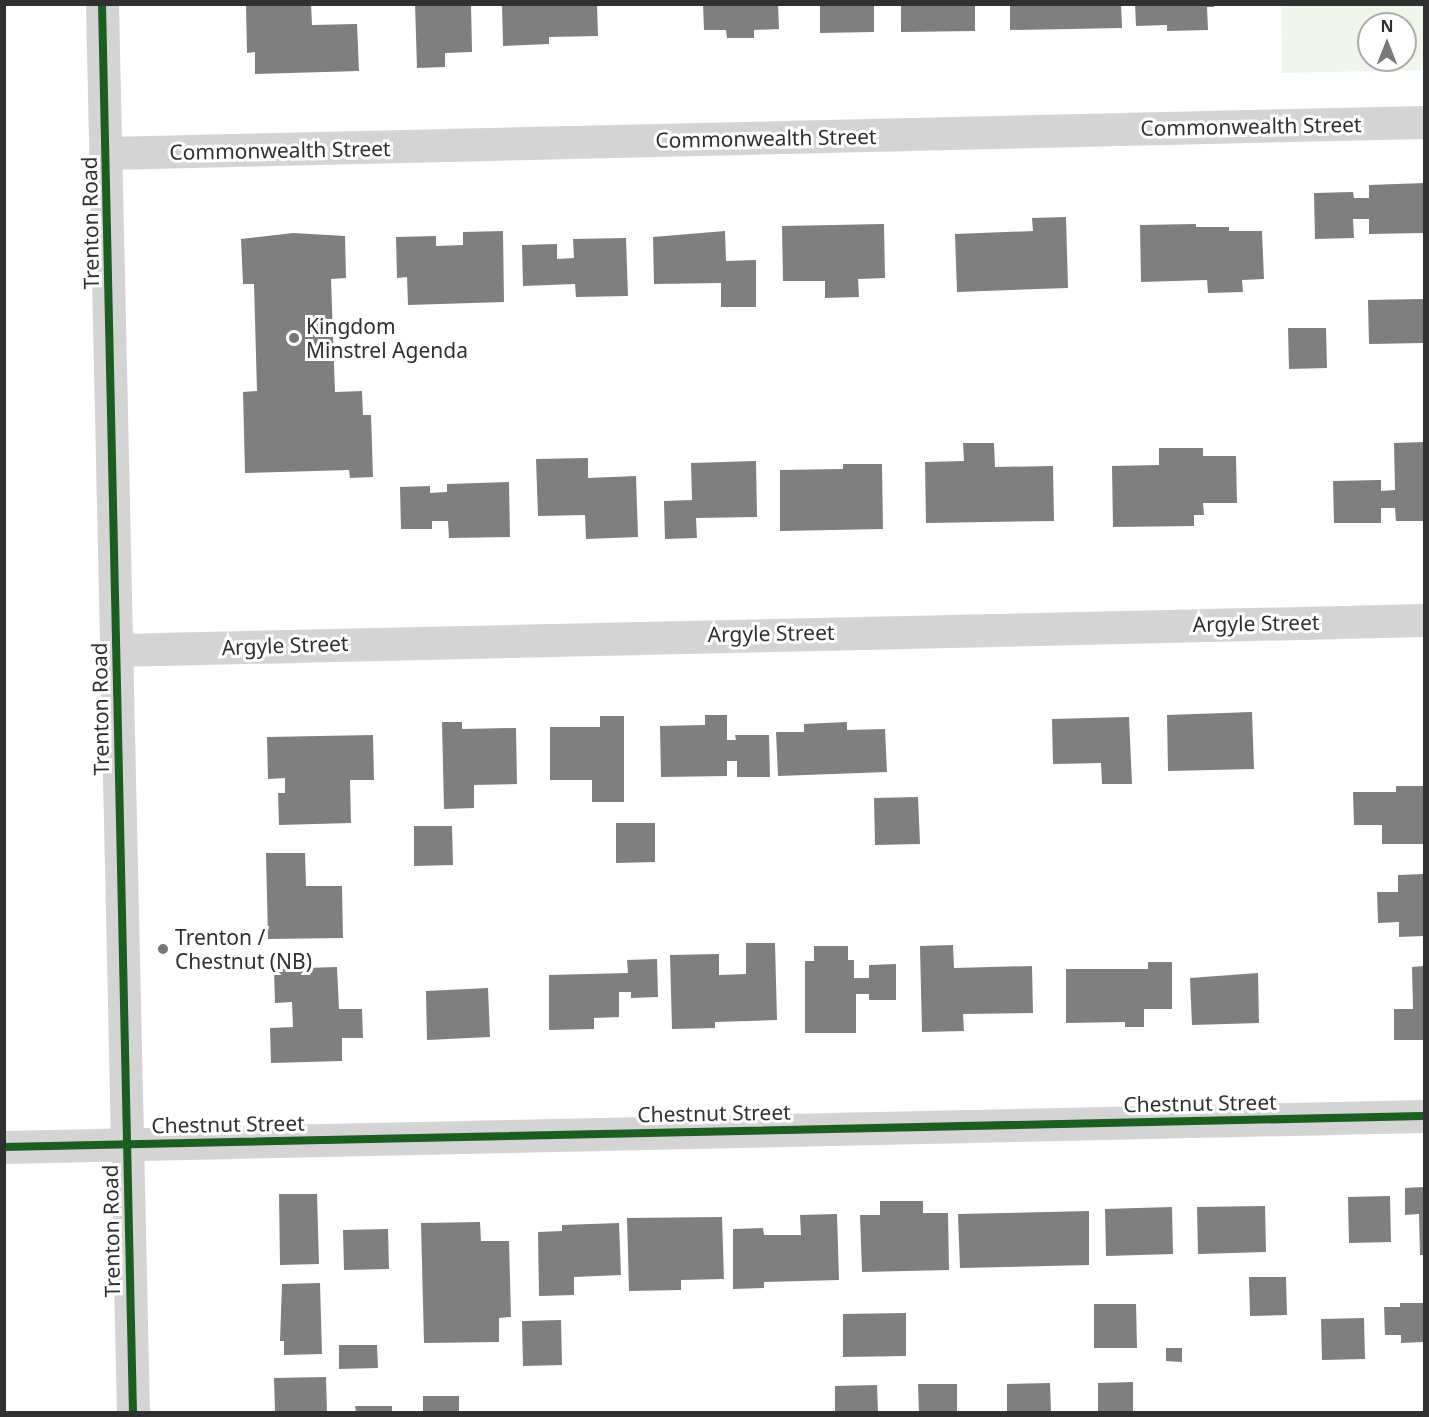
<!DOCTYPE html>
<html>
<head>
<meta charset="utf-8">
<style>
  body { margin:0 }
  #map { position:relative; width:1429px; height:1417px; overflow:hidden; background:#fff; font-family:"Noto Sans",sans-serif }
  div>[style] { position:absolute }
  .green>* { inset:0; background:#f1f6ed }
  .building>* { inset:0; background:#7f7f7f }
  .minor>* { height:33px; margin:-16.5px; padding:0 16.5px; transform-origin:16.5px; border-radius:16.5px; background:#d4d4d4 }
  .tertiary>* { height:33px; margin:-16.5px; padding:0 16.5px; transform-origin:16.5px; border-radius:16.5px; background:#d4d4d4 }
  .cycleway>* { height:8px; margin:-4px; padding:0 4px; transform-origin:4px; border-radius:4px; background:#1b5e20 }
  .dots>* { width:16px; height:16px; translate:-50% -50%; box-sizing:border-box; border:3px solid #fff; border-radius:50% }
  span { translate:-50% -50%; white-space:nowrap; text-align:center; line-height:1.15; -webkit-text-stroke:6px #fff; paint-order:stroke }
  .street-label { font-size:21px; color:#303030 }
  .poi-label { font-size:21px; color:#303030 }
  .left { translate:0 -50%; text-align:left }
  .frame { position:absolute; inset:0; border:6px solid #303030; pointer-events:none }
  .north { position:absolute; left:1357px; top:12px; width:60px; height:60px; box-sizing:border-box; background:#fff; border:2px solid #acacac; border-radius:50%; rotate:0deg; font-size:16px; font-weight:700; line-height:24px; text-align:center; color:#303030 }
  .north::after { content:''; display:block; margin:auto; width:21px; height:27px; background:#787878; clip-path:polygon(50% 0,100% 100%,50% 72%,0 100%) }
</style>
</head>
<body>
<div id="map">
  <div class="green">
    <i style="clip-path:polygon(evenodd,1281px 5px,1424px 5px,1424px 70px,1282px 73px,1281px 5px,1369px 24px,1405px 24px,1405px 60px,1369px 60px,1369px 24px)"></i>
  </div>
  <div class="building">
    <i style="clip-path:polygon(311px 4px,312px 25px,357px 24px,359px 71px,255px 74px,255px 52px,247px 53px,246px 6px)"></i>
    <i style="clip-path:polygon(415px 4px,471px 4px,472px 52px,445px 53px,445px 67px,417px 68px)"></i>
    <i style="clip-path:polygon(502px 4px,597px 4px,598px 36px,549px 37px,549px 44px,503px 46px)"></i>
    <i style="clip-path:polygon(703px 4px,778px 4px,779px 29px,754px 30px,754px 38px,727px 38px,726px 30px,704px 30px)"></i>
    <i style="clip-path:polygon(820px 4px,874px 4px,874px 32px,820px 33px)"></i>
    <i style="clip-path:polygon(901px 4px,975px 4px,975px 31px,901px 32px)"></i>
    <i style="clip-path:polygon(1010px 4px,1121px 4px,1122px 28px,1010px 30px)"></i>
    <i style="clip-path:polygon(1135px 4px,1214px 4px,1214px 7px,1207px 7px,1208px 30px,1167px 31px,1167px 25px,1136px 26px)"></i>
    <i style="clip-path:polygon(1424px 183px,1424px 233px,1369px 234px,1369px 219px,1353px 219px,1354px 238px,1315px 239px,1314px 193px,1353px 192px,1354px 198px,1369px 198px,1369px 185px)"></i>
    <i style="clip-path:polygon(1066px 217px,1068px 288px,957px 292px,955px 234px,1033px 231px,1032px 218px)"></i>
    <i style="clip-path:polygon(884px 224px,885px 278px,858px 279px,859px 297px,825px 298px,825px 281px,783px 281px,782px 226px)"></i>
    <i style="clip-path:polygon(1196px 224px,1196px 227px,1229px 227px,1229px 231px,1262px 231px,1264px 279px,1242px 280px,1243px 292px,1208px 293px,1207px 280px,1141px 282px,1140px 225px)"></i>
    <i style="clip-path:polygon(503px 231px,504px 302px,408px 305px,407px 277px,397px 278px,396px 237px,436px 236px,436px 246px,463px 245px,463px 232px)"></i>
    <i style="clip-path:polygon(725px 231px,726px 261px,756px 260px,756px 307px,721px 307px,721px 283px,654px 284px,653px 237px)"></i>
    <i style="clip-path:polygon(293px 233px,345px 236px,346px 278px,331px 279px,335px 392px,362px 391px,363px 415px,371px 415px,373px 477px,350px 478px,349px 470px,245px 473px,243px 392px,257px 391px,254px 284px,243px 284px,241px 239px)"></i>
    <i style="clip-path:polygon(626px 238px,628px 296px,576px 297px,575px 284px,523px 286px,522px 245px,557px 244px,557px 259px,574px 258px,573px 239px)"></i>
    <i style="clip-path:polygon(1424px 299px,1424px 343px,1369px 344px,1368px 300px)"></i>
    <i style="clip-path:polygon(1288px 328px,1326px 328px,1327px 368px,1289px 369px)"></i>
    <i style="clip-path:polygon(1424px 442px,1424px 521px,1396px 521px,1395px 508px,1381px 508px,1381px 523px,1334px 523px,1333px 481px,1381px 480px,1381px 491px,1395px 490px,1394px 443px)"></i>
    <i style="clip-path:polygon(963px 443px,994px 443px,995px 467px,1053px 466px,1054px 521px,926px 523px,925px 462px,964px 461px)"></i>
    <i style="clip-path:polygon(1159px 448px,1203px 448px,1203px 456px,1236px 456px,1237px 503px,1203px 503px,1204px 515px,1194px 515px,1194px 526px,1113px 527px,1112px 466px,1159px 465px)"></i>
    <i style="clip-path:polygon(588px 458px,588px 478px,636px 476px,638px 537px,586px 539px,585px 515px,538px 516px,536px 459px)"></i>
    <i style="clip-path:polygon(756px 461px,757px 517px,696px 518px,697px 538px,665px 539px,664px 501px,692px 500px,691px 463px)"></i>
    <i style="clip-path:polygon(843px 464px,882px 464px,883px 529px,780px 531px,780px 470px,843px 469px)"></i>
    <i style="clip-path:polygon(509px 482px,510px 537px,449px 538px,448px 521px,432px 521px,432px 529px,401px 529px,400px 487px,430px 486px,430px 493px,447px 492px,447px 484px)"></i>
    <i style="clip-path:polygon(1252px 712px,1254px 769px,1168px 771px,1167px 715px)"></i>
    <i style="clip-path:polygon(705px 715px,727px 715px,727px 740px,736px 740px,735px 735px,769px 735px,770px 777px,737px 777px,737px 761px,727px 761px,727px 776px,661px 777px,660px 726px,705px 725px)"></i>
    <i style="clip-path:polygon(600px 716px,624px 716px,624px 802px,592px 802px,592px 780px,550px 780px,550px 727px,600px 727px)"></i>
    <i style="clip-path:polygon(1129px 717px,1132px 784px,1102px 784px,1101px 763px,1053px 764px,1052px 719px)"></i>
    <i style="clip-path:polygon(442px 722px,462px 722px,462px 729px,516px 728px,517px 784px,474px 785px,474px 808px,444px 809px)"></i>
    <i style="clip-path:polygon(847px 722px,847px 730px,885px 729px,887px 772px,778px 776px,776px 732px,804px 732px,804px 724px)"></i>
    <i style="clip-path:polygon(373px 735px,374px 780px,350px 780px,351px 823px,279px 825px,278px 793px,285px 793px,285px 778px,268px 779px,267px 737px)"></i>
    <i style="clip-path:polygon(1396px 786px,1424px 786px,1423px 844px,1382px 844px,1382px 825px,1354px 825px,1353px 792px,1396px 792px)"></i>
    <i style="clip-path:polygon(918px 797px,920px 844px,875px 845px,874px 798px)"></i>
    <i style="clip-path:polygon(616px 823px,655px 823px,655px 862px,616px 863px)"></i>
    <i style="clip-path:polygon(414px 826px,452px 826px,453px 865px,414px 866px)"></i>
    <i style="clip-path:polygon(266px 853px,305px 853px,306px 886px,342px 886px,343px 938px,268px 939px)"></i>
    <i style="clip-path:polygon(1424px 874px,1424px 936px,1399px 937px,1399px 922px,1378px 923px,1377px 892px,1398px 892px,1398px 875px)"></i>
    <i style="clip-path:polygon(746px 943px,775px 943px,777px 1020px,715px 1022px,715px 1028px,672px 1029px,670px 955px,719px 954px,719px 975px,746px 974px)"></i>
    <i style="clip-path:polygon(953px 945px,954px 968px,1032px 966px,1033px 1013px,963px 1014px,964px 1031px,922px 1032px,920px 946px)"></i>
    <i style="clip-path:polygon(814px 946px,848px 946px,848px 960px,854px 960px,854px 978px,869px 978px,869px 965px,896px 964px,896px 1000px,869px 1000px,869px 994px,856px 994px,856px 1033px,805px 1033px,805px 961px,814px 961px)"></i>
    <i style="clip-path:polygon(657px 959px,658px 997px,631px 998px,631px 992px,619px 992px,619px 1017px,594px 1018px,594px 1029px,549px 1030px,549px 975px,628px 973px,627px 960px)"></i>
    <i style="clip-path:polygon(1148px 962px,1172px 962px,1172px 1009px,1144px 1009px,1144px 1027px,1125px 1027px,1125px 1022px,1066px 1023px,1066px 969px,1148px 969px)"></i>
    <i style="clip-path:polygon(1424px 966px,1424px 1040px,1394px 1040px,1394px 1009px,1413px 1009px,1412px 967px)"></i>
    <i style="clip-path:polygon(337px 967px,339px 1009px,362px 1009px,363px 1038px,342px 1038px,342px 1061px,271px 1063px,270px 1028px,293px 1027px,292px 1002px,275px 1003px,274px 969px)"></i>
    <i style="clip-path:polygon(1258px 973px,1259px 1023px,1192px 1025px,1190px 978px)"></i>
    <i style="clip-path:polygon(488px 988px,490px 1037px,427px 1040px,426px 991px)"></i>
    <i style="clip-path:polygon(1424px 1187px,1424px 1255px,1420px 1255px,1419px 1214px,1405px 1215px,1405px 1188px)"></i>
    <i style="clip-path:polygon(279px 1194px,317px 1194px,319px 1264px,280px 1265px)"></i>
    <i style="clip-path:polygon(1390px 1196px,1391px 1242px,1349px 1243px,1348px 1197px)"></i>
    <i style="clip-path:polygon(880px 1201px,923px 1201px,923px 1213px,948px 1213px,949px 1270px,862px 1272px,860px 1215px,880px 1215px)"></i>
    <i style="clip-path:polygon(1265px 1206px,1266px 1252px,1198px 1254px,1197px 1207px)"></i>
    <i style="clip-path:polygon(1172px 1207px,1173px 1254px,1106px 1256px,1105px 1209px)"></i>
    <i style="clip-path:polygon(1089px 1211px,1089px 1265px,960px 1268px,958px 1214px)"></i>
    <i style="clip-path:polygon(837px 1214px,839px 1280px,764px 1282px,764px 1288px,733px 1289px,733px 1229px,763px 1228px,764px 1235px,801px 1235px,800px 1215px)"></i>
    <i style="clip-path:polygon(722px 1217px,724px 1279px,681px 1280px,681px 1290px,629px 1291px,627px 1218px)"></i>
    <i style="clip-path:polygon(480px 1222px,481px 1241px,509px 1241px,511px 1317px,499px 1318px,499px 1342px,424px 1343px,421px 1223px)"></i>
    <i style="clip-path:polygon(619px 1223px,621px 1275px,574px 1277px,574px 1295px,539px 1296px,538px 1232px,562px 1231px,562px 1225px)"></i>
    <i style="clip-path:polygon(388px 1229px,389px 1269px,344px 1270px,343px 1230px)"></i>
    <i style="clip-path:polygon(1249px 1277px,1286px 1277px,1287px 1315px,1250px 1316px)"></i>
    <i style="clip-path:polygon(320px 1283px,322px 1354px,284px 1355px,284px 1341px,280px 1341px,282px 1284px)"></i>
    <i style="clip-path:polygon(1400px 1303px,1424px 1303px,1424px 1342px,1401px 1343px,1401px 1335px,1385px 1335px,1384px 1307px,1400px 1307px)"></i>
    <i style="clip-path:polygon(1094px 1304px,1136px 1304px,1137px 1348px,1094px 1348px)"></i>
    <i style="clip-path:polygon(906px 1313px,906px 1356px,843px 1357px,843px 1314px)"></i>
    <i style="clip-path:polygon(1364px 1318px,1365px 1359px,1322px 1360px,1321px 1319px)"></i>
    <i style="clip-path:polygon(561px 1320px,562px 1365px,523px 1366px,522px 1321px)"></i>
    <i style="clip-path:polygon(339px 1345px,377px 1345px,378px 1368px,339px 1369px)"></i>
    <i style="clip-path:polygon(1166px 1348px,1182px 1348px,1182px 1362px,1166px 1361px)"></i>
    <i style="clip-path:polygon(326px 1377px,327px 1412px,275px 1412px,274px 1378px)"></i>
    <i style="clip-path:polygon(1133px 1382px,1133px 1412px,1098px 1412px,1098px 1383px)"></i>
    <i style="clip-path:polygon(1050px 1383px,1051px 1412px,1007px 1412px,1007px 1384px)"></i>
    <i style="clip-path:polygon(918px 1384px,957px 1384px,957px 1412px,919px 1412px)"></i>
    <i style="clip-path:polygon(877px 1385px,878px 1412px,835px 1412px,835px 1386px)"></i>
    <i style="clip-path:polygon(423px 1396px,459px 1396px,459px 1412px,423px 1412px)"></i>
    <i style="clip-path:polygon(355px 1406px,392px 1406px,392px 1412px,356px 1412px)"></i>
  </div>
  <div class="minor">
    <i style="left:107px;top:153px;width:1317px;rotate:-1.35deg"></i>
    <i style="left:117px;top:650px;width:1307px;rotate:-1.31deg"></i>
    <i style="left:4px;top:1147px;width:1420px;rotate:-1.25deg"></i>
  </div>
  <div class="tertiary">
    <i style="left:102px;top:4px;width:1408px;rotate:88.74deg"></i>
  </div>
  <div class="cycleway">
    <i style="left:102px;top:4px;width:1408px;rotate:88.74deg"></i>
    <i style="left:4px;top:1147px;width:1420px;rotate:-1.25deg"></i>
  </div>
  <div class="dots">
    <i style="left:294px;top:338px;background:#787878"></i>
    <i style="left:163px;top:949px;background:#787878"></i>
  </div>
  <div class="street-label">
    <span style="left:1251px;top:126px;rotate:-1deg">Commonwealth Street</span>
    <span style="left:766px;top:138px;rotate:-1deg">Commonwealth Street</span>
    <span style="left:280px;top:150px;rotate:-1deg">Commonwealth Street</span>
    <span style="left:90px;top:223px;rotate:-91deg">Trenton Road</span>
    <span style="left:1256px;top:623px;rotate:-1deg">Argyle Street</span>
    <span style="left:771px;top:633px;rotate:-1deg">Argyle Street</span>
    <span style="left:285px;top:645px;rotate:-2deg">Argyle Street</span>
    <span style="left:100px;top:709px;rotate:-91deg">Trenton Road</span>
    <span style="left:1200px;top:1103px;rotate:-1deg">Chestnut Street</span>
    <span style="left:714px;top:1113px;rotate:-1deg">Chestnut Street</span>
    <span style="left:228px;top:1124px;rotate:-1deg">Chestnut Street</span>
    <span style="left:111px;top:1231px;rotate:-91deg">Trenton Road</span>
  </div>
  <div class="poi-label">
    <span class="left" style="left:306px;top:338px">Kingdom<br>Minstrel Agenda</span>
    <span class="left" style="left:175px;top:949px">Trenton /<br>Chestnut (NB)</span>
  </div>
  <div class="frame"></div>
  <div class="north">N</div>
</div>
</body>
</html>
